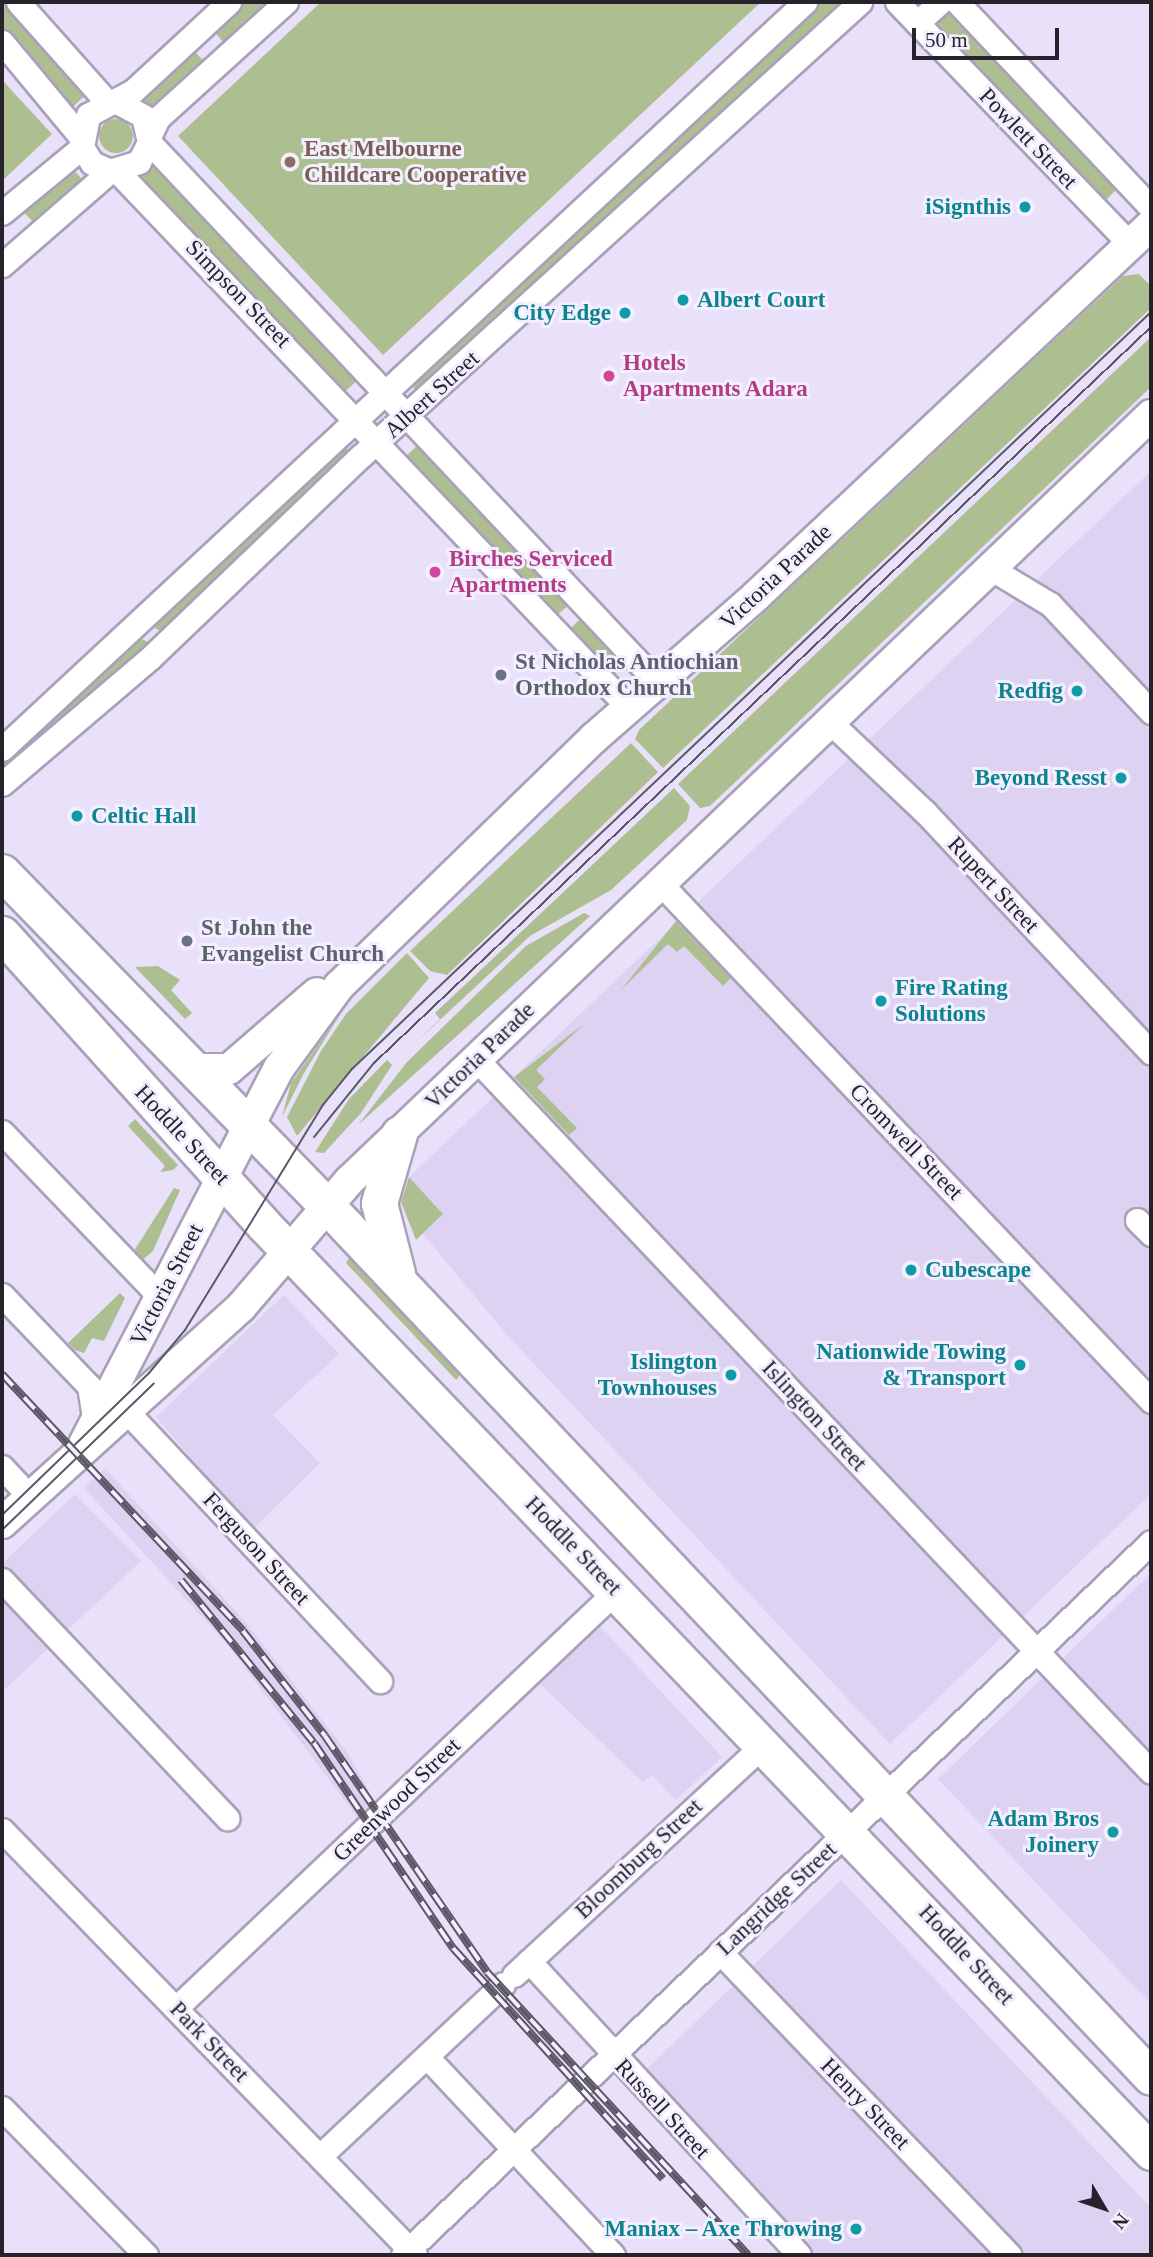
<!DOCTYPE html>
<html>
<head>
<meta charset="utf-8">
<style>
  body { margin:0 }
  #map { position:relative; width:1153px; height:2257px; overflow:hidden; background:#e9e0fa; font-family:Georgia,serif }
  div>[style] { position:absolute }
  .built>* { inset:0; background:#ded2f3 }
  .green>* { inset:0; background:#adbf91 }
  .round { border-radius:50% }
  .roads { filter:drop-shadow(2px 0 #a9a1b9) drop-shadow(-2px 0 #a9a1b9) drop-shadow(0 2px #a9a1b9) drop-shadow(0 -2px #a9a1b9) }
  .minor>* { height:23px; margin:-11.5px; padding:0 11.5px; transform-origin:11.5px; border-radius:11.5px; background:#fff }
  .major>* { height:30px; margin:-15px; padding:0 15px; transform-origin:15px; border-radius:15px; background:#fff }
  .highway>* { height:35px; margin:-17.5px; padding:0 17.5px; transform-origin:17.5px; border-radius:17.5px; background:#fff }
  .tram>* { height:2px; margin:-1px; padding:0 1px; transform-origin:1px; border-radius:1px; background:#5d5867 }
  .rail>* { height:8px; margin-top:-4px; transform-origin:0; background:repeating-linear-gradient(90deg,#f4efff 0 16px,#5d5867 0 32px); box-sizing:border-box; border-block:2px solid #5d5867 }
  .dots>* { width:19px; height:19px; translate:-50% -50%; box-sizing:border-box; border:4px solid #f4efff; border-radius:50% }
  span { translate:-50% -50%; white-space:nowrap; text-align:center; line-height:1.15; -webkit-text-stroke:6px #f4efff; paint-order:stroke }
  .street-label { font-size:23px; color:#26232d }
  .education-label { font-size:23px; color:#785e54; font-weight:700 }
  .left { translate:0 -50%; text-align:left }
  .culture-label { font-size:23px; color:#0d838f; font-weight:700 }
  .right { translate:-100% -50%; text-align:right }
  .hotel-label { font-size:23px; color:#b23c85; font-weight:700 }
  .worship-label { font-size:23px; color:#5b616d; font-weight:700 }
  .frame { position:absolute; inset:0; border:4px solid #26232d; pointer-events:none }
  .north { position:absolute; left:1069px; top:2173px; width:70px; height:70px; -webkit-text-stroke:5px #f4efff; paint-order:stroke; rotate:129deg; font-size:19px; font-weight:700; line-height:28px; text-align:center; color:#26232d }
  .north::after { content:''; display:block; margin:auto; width:24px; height:32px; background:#26232d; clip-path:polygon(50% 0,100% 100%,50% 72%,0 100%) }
  .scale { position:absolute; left:912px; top:28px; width:147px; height:32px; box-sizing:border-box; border:4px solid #26232d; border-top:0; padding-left:9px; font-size:21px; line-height:24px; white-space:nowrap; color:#26232d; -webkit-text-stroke:5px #f4efff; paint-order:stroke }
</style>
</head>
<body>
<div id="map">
  <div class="built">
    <i style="clip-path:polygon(1151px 471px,1151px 1494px,890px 1744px,507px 1335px,423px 1234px,443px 1214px,409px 1177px)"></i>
    <i style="clip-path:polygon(284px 1295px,339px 1354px,273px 1415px,320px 1463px,252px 1530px,156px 1417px)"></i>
    <i style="clip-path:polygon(105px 1468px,244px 1620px,348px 1753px,374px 1800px,357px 1817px,227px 1644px,84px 1488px)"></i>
    <i style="clip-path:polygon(75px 1494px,141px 1561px,2px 1692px,2px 1564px)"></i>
    <i style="clip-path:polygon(1151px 1573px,1151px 2004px,938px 1779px)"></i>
    <i style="clip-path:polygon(600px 1626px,722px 1757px,676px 1800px,652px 1775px,643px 1782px,540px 1684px)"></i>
    <i style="clip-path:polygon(841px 1880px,1151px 2208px,1151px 2255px,810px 2255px,640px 2076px)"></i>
  </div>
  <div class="green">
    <i style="clip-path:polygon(2px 2px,87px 93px,73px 107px,2px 31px)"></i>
    <i style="clip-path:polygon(241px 2px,269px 2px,224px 43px,212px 29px)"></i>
    <i style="clip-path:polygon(321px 2px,761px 2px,383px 355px,178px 136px)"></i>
    <i style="clip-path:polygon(817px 2px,840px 2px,425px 391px,414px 390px,414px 379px)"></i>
    <i style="clip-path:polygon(948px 9px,1118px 188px,1105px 201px,935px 21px)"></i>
    <i style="clip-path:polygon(193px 50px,206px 63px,156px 113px,141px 97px)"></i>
    <i style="clip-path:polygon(2px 80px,52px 134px,2px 181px)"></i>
    <i class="round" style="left:99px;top:119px;width:34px;height:34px"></i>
    <i style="clip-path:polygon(154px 161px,359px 379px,343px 393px,138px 176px)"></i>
    <i style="clip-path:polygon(68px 164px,82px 179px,35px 224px,20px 208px)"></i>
    <i style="clip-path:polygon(1139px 274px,1151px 286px,1151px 308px,663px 768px,635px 739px,639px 730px,1123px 276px)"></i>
    <i style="clip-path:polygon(1151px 337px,1151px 387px,710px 806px,700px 808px,678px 784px)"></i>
    <i style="clip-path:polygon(420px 443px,571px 603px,554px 618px,403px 459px)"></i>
    <i style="clip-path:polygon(344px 446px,351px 453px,162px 631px,156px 629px,154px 623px)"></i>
    <i style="clip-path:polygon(583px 616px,626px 662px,610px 678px,567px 632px)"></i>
    <i style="clip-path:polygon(136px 636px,150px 643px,2px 772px,2px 761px)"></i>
    <i style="clip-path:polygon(631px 743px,658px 772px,447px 975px,430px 971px,410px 951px)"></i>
    <i style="clip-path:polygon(674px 788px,690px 806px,687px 820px,611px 890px,530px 936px,413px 1045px,440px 1019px,435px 1013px)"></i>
    <i style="clip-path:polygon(584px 913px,590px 916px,358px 1125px,407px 1062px,526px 946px)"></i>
    <i style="clip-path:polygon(676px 921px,731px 978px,723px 986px,684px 946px,677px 952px,668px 944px,621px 990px)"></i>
    <i style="clip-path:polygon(407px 953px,429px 978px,297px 1136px,287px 1117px,321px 1051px,346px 1014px)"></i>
    <i style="clip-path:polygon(158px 966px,180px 980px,171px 990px,192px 1013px,185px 1019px,135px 967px)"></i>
    <i style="clip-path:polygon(341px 1013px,304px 1073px,282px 1117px,291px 1083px)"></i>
    <i style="clip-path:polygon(584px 1024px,536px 1070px,545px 1079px,537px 1087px,577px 1128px,569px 1135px,514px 1077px)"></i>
    <i style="clip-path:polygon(387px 1060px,392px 1065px,361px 1113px,324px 1153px,315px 1152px,349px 1099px)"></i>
    <i style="clip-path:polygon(135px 1119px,178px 1165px,173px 1170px,160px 1172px,165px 1166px,128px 1126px)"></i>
    <i style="clip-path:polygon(409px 1177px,443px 1214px,416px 1240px,401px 1202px)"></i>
    <i style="clip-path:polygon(174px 1188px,180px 1190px,153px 1251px,140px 1262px,132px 1254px)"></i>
    <i style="clip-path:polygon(349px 1258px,460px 1375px,456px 1380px,346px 1263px)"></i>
    <i style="clip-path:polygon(120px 1293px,125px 1298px,104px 1341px,92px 1338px,84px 1353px,75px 1350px,68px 1343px)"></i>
  </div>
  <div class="roads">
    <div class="minor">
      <i style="left:18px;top:2px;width:135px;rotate:48.3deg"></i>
      <i style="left:897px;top:2px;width:337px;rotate:46.1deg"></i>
      <i style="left:957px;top:2px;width:283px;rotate:46.7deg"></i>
      <i style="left:917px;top:23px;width:31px;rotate:-42deg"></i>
      <i style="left:2px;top:42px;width:122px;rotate:50.3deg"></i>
      <i style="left:117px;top:102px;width:30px;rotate:28deg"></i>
      <i style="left:143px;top:116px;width:27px;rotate:77deg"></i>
      <i style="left:149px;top:142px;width:22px;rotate:117deg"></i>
      <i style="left:139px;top:162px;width:30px;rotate:163deg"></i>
      <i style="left:110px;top:171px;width:20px;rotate:-156deg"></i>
      <i style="left:92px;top:163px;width:19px;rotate:-122deg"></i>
      <i style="left:82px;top:147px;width:33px;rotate:-79deg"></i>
      <i style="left:88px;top:115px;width:51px;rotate:-28.1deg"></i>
      <i style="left:133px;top:91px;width:131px;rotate:-42.8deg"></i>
      <i style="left:150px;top:135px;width:19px;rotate:-65deg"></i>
      <i style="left:158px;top:118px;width:173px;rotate:-42.2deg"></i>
      <i style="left:149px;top:142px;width:741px;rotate:46.75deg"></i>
      <i style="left:117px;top:171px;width:741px;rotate:46.37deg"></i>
      <i style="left:2px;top:213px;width:104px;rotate:-39.5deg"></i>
      <i style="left:2px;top:265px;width:143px;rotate:-41deg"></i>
      <i style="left:990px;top:568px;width:70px;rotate:31deg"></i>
      <i style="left:1050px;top:604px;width:148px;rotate:46.9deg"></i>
      <i style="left:830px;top:722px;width:131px;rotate:43.5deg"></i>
      <i style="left:925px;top:812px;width:330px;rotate:46.8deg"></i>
      <i style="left:2px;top:749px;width:1097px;rotate:-42.93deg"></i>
      <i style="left:2px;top:784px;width:194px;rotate:-40.4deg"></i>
      <i style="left:150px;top:658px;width:292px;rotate:-43.8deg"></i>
      <i style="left:361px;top:456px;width:675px;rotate:-42.3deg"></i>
      <i style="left:660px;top:883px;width:714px;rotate:46.53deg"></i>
      <i style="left:477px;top:1060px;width:980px;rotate:46.57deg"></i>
      <i style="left:2px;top:1132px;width:230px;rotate:46.2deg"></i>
      <i style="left:1137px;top:1220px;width:20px;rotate:45deg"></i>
      <i style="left:2px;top:1295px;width:126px;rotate:46.3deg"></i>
      <i style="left:89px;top:1386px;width:26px;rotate:81deg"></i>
      <i style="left:133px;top:1418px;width:361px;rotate:46.8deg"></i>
      <i style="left:2px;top:1467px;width:23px;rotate:47deg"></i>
      <i style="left:2px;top:1580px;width:328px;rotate:46.6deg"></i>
      <i style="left:2px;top:1830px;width:593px;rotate:45.82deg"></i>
      <i style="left:720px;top:1952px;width:419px;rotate:46.3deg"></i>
      <i style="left:529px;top:1961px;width:399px;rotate:47.4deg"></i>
      <i style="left:514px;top:1975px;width:342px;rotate:-42.7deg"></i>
      <i style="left:176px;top:2008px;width:606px;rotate:-43.46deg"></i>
      <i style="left:427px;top:2057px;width:272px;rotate:46.8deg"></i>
      <i style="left:2px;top:2108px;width:206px;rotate:45.6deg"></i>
      <i style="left:320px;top:2156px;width:251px;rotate:-43.2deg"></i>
      <i style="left:403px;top:2255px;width:1033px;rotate:-43.63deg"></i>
    </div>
    <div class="major">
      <i style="left:193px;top:1069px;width:36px"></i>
      <i style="left:229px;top:1069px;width:116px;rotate:-40.8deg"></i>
      <i style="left:84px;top:1444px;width:424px;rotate:-62.6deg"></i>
      <i style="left:279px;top:1068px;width:102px;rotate:-53.8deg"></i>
      <i style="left:339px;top:986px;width:356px;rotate:-44.2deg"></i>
      <i style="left:594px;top:738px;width:215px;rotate:-41.2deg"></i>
      <i style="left:756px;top:596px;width:542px;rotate:-43.21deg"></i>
      <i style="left:2px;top:1523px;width:322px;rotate:-42.1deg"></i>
      <i style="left:241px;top:1307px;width:166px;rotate:-49.4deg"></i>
      <i style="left:349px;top:1181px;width:1109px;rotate:-43.68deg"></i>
    </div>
    <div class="highway">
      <i style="left:2px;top:872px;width:494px;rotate:45.8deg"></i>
      <i style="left:346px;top:1226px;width:1171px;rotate:46.59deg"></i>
      <i style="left:2px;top:934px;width:392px;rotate:48deg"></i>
      <i style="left:264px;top:1225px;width:1283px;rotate:46.26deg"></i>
      <i style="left:397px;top:1273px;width:72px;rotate:-104.4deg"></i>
      <i style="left:379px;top:1203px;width:72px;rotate:-73.8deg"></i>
    </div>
  </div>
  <div class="tram">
    <i style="left:314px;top:1137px;width:95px;rotate:-51deg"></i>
    <i style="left:374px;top:1063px;width:1070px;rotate:-43.45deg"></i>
    <i style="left:2px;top:1515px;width:204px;rotate:-44deg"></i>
    <i style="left:149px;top:1373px;width:56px;rotate:-50.1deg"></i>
    <i style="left:185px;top:1330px;width:263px;rotate:-58.5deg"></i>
    <i style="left:322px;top:1106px;width:48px;rotate:-51deg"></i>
    <i style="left:352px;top:1069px;width:1101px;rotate:-43.45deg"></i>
    <i style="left:2px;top:1530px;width:211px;rotate:-44deg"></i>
  </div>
  <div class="rail">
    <i style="left:2px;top:1374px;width:352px;rotate:46.8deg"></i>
    <i style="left:243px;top:1631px;width:133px;rotate:52deg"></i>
    <i style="left:325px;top:1736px;width:286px;rotate:55.5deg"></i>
    <i style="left:487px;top:1972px;width:385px;rotate:47.3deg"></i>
    <i style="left:181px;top:1580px;width:210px;rotate:50.8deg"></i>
    <i style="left:314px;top:1743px;width:248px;rotate:55.9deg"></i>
    <i style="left:453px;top:1948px;width:312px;rotate:47.7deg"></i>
  </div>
  <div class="dots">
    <i style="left:290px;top:162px;background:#8d6e63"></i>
    <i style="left:1025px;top:207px;background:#0f9aa8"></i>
    <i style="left:683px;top:300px;background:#0f9aa8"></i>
    <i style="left:625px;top:313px;background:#0f9aa8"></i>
    <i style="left:609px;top:376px;background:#d1479c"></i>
    <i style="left:435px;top:572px;background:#d1479c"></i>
    <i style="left:501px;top:675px;background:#6b7280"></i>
    <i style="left:1077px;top:691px;background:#0f9aa8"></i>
    <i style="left:1121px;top:778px;background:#0f9aa8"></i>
    <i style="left:77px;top:816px;background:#0f9aa8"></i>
    <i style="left:187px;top:941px;background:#6b7280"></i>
    <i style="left:881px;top:1001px;background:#0f9aa8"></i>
    <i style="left:911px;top:1270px;background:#0f9aa8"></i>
    <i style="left:1020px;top:1365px;background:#0f9aa8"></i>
    <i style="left:731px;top:1375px;background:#0f9aa8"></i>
    <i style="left:1113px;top:1832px;background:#0f9aa8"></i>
    <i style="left:856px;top:2229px;background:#0f9aa8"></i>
  </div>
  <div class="street-label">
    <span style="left:1028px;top:139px;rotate:46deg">Powlett Street</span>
    <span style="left:238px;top:294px;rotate:46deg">Simpson Street</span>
    <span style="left:432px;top:395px;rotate:-42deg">Albert Street</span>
    <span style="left:776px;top:577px;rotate:-43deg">Victoria Parade</span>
    <span style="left:993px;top:885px;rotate:47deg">Rupert Street</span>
    <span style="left:480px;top:1056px;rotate:-44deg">Victoria Parade</span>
    <span style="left:182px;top:1135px;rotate:47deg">Hoddle Street</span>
    <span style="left:906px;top:1142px;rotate:46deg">Cromwell Street</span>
    <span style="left:167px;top:1285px;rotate:-63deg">Victoria Street</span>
    <span style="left:814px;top:1416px;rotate:47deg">Islington Street</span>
    <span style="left:573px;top:1546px;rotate:46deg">Hoddle Street</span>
    <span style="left:256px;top:1549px;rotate:47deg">Ferguson Street</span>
    <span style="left:397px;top:1800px;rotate:-44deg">Greenwood Street</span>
    <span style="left:639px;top:1859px;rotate:-43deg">Bloomburg Street</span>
    <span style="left:777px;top:1899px;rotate:-43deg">Langridge Street</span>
    <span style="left:966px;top:1955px;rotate:47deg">Hoddle Street</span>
    <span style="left:209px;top:2042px;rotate:46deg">Park Street</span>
    <span style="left:865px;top:2104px;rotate:46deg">Henry Street</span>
    <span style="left:662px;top:2109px;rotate:47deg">Russell Street</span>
  </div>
  <div class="education-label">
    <span class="left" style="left:304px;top:162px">East Melbourne<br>Childcare Cooperative</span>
  </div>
  <div class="culture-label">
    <span class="right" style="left:1011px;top:207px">iSignthis</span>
    <span class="left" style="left:697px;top:300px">Albert Court</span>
    <span class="right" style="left:611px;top:313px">City Edge</span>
    <span class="right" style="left:1063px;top:691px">Redfig</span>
    <span class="right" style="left:1107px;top:778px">Beyond Resst</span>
    <span class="left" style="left:91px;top:816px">Celtic Hall</span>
    <span class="left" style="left:895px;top:1001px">Fire Rating<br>Solutions</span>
    <span class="left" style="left:925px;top:1270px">Cubescape</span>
    <span class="right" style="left:1006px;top:1365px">Nationwide Towing<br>&amp; Transport</span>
    <span class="right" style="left:717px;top:1375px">Islington<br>Townhouses</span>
    <span class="right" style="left:1099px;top:1832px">Adam Bros<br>Joinery</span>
    <span class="right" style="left:842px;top:2229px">Maniax – Axe Throwing</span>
  </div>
  <div class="hotel-label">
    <span class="left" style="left:623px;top:376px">Hotels<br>Apartments Adara</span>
    <span class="left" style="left:449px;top:572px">Birches Serviced<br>Apartments</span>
  </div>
  <div class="worship-label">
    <span class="left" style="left:515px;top:675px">St Nicholas Antiochian<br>Orthodox Church</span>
    <span class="left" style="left:201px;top:941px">St John the<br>Evangelist Church</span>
  </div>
  <div class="frame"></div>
  <div class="north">N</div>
  <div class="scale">50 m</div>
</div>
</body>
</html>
